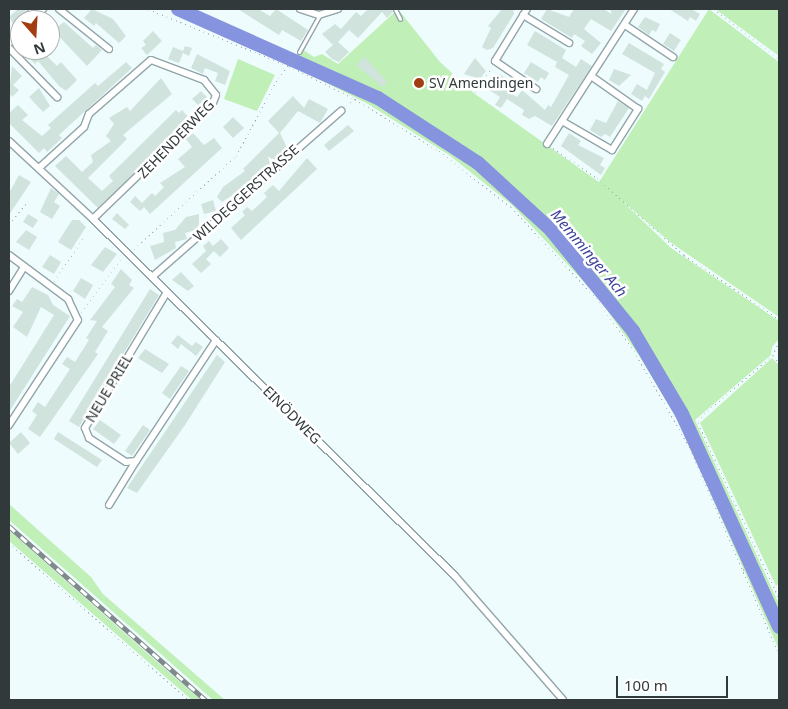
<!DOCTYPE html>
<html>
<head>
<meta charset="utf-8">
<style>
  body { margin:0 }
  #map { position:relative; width:788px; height:709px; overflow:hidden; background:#effcfe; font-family:"Noto Sans",sans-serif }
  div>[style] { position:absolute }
  .green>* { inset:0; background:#c0f0b8 }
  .river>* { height:14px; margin:-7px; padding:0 7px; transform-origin:7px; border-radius:7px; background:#8693df }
  .building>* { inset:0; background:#d0e3dd }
  .path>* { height:1px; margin-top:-0.5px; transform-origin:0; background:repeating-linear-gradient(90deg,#9ca6a8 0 1px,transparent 0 5px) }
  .roads { filter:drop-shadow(1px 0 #92a5a8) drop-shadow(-1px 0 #92a5a8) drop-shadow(0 1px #92a5a8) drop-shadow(0 -1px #92a5a8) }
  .service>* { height:3px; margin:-1.5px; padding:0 1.5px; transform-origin:1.5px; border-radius:1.5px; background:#fff }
  .minor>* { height:6px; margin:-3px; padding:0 3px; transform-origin:3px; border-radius:3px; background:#fff }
  .rail>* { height:4.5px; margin-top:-2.25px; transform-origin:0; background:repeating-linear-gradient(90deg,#fff 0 8px,#808a8c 0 16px); box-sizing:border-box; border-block:1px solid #808a8c }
  .dots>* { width:14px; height:14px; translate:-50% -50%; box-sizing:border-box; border:2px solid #fff; border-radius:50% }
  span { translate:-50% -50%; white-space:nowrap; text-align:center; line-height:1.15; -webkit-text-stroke:5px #fff; paint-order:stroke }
  .poi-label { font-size:14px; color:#31393b }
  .left { translate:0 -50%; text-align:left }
  .street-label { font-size:14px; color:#31393b }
  .water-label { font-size:15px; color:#3b429b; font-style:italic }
  .frame { position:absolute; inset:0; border:10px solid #31393b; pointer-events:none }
  .north { position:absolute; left:10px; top:10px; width:50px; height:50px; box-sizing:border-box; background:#fff; border:1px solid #adb0b1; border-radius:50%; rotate:161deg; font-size:14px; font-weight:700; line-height:20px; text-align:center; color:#31393b }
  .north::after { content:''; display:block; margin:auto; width:18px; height:22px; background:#a23d11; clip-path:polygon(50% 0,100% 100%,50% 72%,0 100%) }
  .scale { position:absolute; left:616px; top:676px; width:112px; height:22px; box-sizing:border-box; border:2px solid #31393b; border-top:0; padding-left:6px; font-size:15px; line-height:18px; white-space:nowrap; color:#31393b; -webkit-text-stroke:4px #fff; paint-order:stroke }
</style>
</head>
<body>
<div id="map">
  <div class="green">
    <i style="clip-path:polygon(398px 9px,440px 62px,475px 94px,599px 182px,709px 9px,779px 62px,779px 317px,670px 242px,619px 198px,671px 248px,779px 321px,779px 339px,772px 347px,771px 355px,695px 420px,779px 604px,779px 650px,680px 424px,640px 357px,597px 296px,512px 205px,449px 155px,368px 104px,291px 65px,302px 49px,314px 57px,322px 54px,338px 64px)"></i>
    <i style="clip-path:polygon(715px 9px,779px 9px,779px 56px)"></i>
    <i style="clip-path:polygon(238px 59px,275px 75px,257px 111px,224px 99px)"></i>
    <i style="clip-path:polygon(772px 358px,779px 365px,779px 583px,776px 586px,700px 423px)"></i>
    <i style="clip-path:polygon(9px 504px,91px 577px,103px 594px,225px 700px,213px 700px,9px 520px)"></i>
    <i style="clip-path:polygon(9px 530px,147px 653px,201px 700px,192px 700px,9px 541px)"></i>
  </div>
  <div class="river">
    <i style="left:178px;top:9px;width:219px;rotate:24deg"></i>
    <i style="left:378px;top:98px;width:119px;rotate:33deg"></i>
    <i style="left:478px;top:163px;width:99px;rotate:42.5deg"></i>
    <i style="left:551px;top:230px;width:130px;rotate:50.9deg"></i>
    <i style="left:633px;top:331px;width:96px;rotate:59.4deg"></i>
    <i style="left:682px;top:414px;width:234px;rotate:65.5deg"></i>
  </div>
  <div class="building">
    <i style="clip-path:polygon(18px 9px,25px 9px,29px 15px,15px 27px,9px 17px)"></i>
    <i style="clip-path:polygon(92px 9px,113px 19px,126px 36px,119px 43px,96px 23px,94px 26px,84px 18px)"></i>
    <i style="clip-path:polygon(238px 9px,258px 9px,270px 16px,276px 9px,308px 30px,301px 41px,282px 30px,279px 35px)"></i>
    <i style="clip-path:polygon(368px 9px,392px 9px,393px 12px,387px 18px,382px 12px,358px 38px,349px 30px,338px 42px,349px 52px,339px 62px,332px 59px,325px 52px,333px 45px,322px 34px,335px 24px,341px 29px,356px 12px,361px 16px)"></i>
    <i style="clip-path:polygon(502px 9px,513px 9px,514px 14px,493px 48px,487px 50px,482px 47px,491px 28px,488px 26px)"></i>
    <i style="clip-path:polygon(547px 9px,569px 17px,574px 9px,603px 9px,612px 14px,610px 9px,626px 9px,611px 31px,591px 19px,584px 29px,601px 43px,592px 54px,581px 46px,585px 41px,574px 34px,572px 38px,541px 19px)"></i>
    <i style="clip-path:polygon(669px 9px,691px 9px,700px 14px,696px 21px,690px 17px,688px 21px)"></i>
    <i style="clip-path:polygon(645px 17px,660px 24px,656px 32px,652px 30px,649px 35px,638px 27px)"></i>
    <i style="clip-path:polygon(64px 22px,93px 48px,96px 45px,102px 50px,87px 66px,53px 30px)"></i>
    <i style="clip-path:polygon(153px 31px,162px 41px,147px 55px,141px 48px,146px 45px,143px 41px)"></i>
    <i style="clip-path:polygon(535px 31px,566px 50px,562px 58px,576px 67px,581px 59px,592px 66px,552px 126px,535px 116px,529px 119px,522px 115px,524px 110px,507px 99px,501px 108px,495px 105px,500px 97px,489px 90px,499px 74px,513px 82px,507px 91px,517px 97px,522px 90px,545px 110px,548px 105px,551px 107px,569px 75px,555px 67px,557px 62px,527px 45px)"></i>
    <i style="clip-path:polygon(670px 33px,681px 40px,674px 51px,663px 44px)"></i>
    <i style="clip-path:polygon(629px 43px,664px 64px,661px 69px,665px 72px,649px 99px,645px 96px,642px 101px,631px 94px,637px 84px,647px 90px,655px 73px,622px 54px)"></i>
    <i style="clip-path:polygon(185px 46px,192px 48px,189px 56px,183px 53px,179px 63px,168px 59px,173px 47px,183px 51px)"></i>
    <i style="clip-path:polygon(31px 50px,48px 50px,45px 54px,57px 66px,61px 62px,77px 80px,66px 91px,59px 86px,38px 61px,35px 64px,26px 55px)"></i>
    <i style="clip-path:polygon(197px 54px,230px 71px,225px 85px,215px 81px,218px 73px,205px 68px,203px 74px,191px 68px)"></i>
    <i style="clip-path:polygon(365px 57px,387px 82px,383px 87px,356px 65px)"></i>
    <i style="clip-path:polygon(475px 58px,486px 71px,480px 79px,464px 74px)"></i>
    <i style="clip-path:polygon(126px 62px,132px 68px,59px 135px,62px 138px,47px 152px,44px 148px,39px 153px,9px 123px,9px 113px,18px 105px,28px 115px,22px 120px,42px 136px,51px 128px,48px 125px,95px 83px,98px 86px)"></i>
    <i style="clip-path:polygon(531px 62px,549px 73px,545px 80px,541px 77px,538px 82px,524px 73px)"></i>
    <i style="clip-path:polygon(12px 66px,22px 76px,13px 85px,19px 90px,12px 97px,9px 93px)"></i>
    <i style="clip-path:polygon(614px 69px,631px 75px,619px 86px,609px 80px)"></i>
    <i style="clip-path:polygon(161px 78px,172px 94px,123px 135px,127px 139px,88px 178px,102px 191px,113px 181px,109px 176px,176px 110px,179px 113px,182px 110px,190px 119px,98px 208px,55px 166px,66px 156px,82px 172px,93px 162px,91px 155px,111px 141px,106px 136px,114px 124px,109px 118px,127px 107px,130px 111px)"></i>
    <i style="clip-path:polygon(39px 88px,50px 106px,43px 112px,29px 97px)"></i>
    <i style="clip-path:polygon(201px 91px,209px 99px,201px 108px,192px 99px)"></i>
    <i style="clip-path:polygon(293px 96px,304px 108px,309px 99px,328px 109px,320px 123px,298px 111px,280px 133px,287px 148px,246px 186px,222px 202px,217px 197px,223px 187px,245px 171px,243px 169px,279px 133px,268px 121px)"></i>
    <i style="clip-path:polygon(618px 101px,629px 108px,610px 137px,605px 134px,601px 137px,590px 130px,596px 119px,606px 123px)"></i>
    <i style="clip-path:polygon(233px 117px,244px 128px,233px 138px,223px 127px)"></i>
    <i style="clip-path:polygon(348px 125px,354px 131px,329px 151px,324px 145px)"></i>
    <i style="clip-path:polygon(193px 133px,204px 145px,214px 138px,222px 148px,150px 214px,144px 207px,140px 211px,130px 202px,135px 196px,142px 203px,152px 193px,155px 196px,164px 187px,160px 183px,185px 167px,178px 159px,192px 147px,186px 139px)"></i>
    <i style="clip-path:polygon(569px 133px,581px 141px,578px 145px,604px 158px,600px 165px,605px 168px,601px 175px,561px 146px)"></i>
    <i style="clip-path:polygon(307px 158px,317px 169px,241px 240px,231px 228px,245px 215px,242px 212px,247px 207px,252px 211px,267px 197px,264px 193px,273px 185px,279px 191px)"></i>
    <i style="clip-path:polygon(19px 175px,31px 182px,9px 215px,9px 193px)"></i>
    <i style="clip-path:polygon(51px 188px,59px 194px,54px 202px,60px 206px,52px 219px,40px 212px)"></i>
    <i style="clip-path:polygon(213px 200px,216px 211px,204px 214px,201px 204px)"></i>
    <i style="clip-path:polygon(117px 213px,129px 225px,125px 229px,112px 219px)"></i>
    <i style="clip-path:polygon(28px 214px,38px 220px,33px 228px,23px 222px)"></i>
    <i style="clip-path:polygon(199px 214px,199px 229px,185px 233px,187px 239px,175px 242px,176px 248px,155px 260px,150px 246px,164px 242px,163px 233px,175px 230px,186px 217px)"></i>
    <i style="clip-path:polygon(72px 220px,79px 220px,86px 227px,71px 250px,58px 242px)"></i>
    <i style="clip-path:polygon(26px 230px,37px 237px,29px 250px,16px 242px)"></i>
    <i style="clip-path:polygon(221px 239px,229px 248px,220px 257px,214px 251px,206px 259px,211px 264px,201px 273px,192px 264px,206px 251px,203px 246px,209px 241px,213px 246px)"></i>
    <i style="clip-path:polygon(105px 247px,117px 254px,103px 272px,91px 265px)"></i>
    <i style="clip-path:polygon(50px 255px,61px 262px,54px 274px,42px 267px)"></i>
    <i style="clip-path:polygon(121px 269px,132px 280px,129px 285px,134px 288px,102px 327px,108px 331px,95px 352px,98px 354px,40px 437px,28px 429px,37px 415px,32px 411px,38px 402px,45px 407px,70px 369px,62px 364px,67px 357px,75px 362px,89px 340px,86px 338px,97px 321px,90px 320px,115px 287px,111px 284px)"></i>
    <i style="clip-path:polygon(181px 272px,194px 286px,188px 291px,172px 280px)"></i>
    <i style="clip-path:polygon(81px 278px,93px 285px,85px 299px,73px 291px)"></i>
    <i style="clip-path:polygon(32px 287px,48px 295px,53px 305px,70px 316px,9px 412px,9px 387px,54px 315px,41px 307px,27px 337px,13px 327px,23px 312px,12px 306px,17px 299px,22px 302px)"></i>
    <i style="clip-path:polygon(150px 289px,159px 295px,79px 427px,69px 421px)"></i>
    <i style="clip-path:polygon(178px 335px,192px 346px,196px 342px,203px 347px,196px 356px,181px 344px,178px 349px,171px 343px)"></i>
    <i style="clip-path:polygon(145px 349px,169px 364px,162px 373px,138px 358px)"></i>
    <i style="clip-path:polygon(217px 355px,225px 362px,185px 425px,137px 493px,127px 488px)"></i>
    <i style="clip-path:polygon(181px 366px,189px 371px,170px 399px,162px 393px)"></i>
    <i style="clip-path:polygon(100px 420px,121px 435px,114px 444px,93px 429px)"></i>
    <i style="clip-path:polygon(143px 425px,150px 430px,132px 456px,125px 451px)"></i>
    <i style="clip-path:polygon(21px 432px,30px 443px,18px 454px,9px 443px)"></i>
    <i style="clip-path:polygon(58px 432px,102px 460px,97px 467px,54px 439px)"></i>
  </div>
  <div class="path">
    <i style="left:148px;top:9px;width:152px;rotate:22deg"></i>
    <i style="left:289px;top:66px;width:74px;rotate:26.6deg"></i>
    <i style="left:355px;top:99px;width:10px;rotate:143deg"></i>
    <i style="left:713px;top:9px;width:83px;rotate:37.1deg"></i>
    <i style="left:475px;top:92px;width:29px;rotate:-55deg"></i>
    <i style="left:355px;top:99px;width:99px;rotate:31.8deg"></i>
    <i style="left:439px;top:151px;width:91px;rotate:37.9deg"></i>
    <i style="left:511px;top:207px;width:125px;rotate:47deg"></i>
    <i style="left:596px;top:298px;width:65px;rotate:54.4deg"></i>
    <i style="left:634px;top:351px;width:112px;rotate:60deg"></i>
    <i style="left:690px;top:448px;width:225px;rotate:66.7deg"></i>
    <i style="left:553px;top:148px;width:53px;rotate:34.3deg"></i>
    <i style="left:597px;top:178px;width:116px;rotate:41.5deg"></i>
    <i style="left:684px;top:255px;width:115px;rotate:34deg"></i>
    <i style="left:9px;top:224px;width:26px;rotate:-50deg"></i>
    <i style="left:134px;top:249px;width:138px;rotate:-42.4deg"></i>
    <i style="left:236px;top:156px;width:89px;rotate:-61.7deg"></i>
    <i style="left:278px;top:78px;width:27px;rotate:-51deg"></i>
    <i style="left:54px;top:281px;width:55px;rotate:-55.4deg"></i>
    <i style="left:81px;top:312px;width:69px;rotate:-53.3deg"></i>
    <i style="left:779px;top:341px;width:15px;rotate:113deg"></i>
    <i style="left:773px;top:355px;width:89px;rotate:139.5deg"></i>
    <i style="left:705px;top:413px;width:12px;rotate:125deg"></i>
    <i style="left:698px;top:423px;width:193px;rotate:65.2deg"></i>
    <i style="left:773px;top:356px;width:9px;rotate:49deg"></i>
    <i style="left:9px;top:543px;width:239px;rotate:41.1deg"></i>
    <i style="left:743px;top:570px;width:21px;rotate:-31deg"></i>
  </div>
  <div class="roads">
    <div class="service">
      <i style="left:395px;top:9px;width:11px;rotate:63deg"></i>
      <i style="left:299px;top:52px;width:41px;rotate:-60.9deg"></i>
    </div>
    <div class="minor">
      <i style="left:31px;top:9px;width:8px;rotate:45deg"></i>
      <i style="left:59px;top:9px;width:64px;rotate:38.7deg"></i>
      <i style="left:300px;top:9px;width:20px;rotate:18deg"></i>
      <i style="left:319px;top:15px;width:20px;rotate:-18deg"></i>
      <i style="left:527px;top:9px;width:61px;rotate:121.6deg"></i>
      <i style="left:495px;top:61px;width:50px;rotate:34.3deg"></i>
      <i style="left:523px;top:15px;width:54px;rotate:31.3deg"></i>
      <i style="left:32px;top:20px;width:16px;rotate:-45deg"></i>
      <i style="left:625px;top:25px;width:58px;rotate:33.7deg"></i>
      <i style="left:9px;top:43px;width:16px;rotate:-47deg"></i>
      <i style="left:9px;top:48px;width:69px;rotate:45.6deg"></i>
      <i style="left:562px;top:121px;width:58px;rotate:30.1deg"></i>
      <i style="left:612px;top:150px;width:49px;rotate:-57.6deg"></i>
      <i style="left:638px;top:109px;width:57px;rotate:-144.9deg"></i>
      <i style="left:9px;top:141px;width:115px;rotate:42.9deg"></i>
      <i style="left:93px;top:219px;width:508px;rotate:44.6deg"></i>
      <i style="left:455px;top:576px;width:164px;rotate:48.9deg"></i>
      <i style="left:547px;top:144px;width:161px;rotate:-57.2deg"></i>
      <i style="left:39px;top:168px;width:61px;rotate:-42.3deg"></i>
      <i style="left:84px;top:127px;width:14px;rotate:-69deg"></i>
      <i style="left:89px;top:114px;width:82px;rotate:-41.1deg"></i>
      <i style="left:151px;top:60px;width:57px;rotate:20.7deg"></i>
      <i style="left:204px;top:80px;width:19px;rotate:51deg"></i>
      <i style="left:216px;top:95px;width:9px;rotate:111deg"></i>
      <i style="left:213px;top:103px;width:167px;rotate:136deg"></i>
      <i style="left:9px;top:255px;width:74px;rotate:36.7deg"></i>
      <i style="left:68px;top:299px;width:23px;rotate:65deg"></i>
      <i style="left:78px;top:320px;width:126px;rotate:123.3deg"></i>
      <i style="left:152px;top:277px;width:252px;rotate:-41.3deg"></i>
      <i style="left:9px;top:291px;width:28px;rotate:-58deg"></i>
      <i style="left:167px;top:292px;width:159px;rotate:121.1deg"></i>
      <i style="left:85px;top:428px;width:11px;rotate:68deg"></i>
      <i style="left:89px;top:438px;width:44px;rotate:33deg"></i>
      <i style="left:126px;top:462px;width:10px;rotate:-6deg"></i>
      <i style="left:136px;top:461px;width:145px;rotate:-56.5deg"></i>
      <i style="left:109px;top:505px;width:52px;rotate:-58.5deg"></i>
    </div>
  </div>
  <div class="rail">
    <i style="left:9px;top:526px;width:263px;rotate:41.5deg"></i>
  </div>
  <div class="dots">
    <i style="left:419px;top:83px;background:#a23d11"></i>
  </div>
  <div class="poi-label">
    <span class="left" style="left:429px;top:83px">SV Amendingen</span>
  </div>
  <div class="street-label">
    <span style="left:176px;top:139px;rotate:-46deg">ZEHENDERWEG</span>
    <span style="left:246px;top:193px;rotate:-42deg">WILDEGGERSTRASSE</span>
    <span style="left:109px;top:388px;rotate:-59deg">NEUE PRIEL</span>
    <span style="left:292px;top:415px;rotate:45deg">EINÖDWEG</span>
  </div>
  <div class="water-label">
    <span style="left:589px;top:253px;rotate:50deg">Memminger Ach</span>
  </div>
  <div class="frame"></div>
  <div class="north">N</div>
  <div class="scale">100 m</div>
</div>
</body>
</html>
